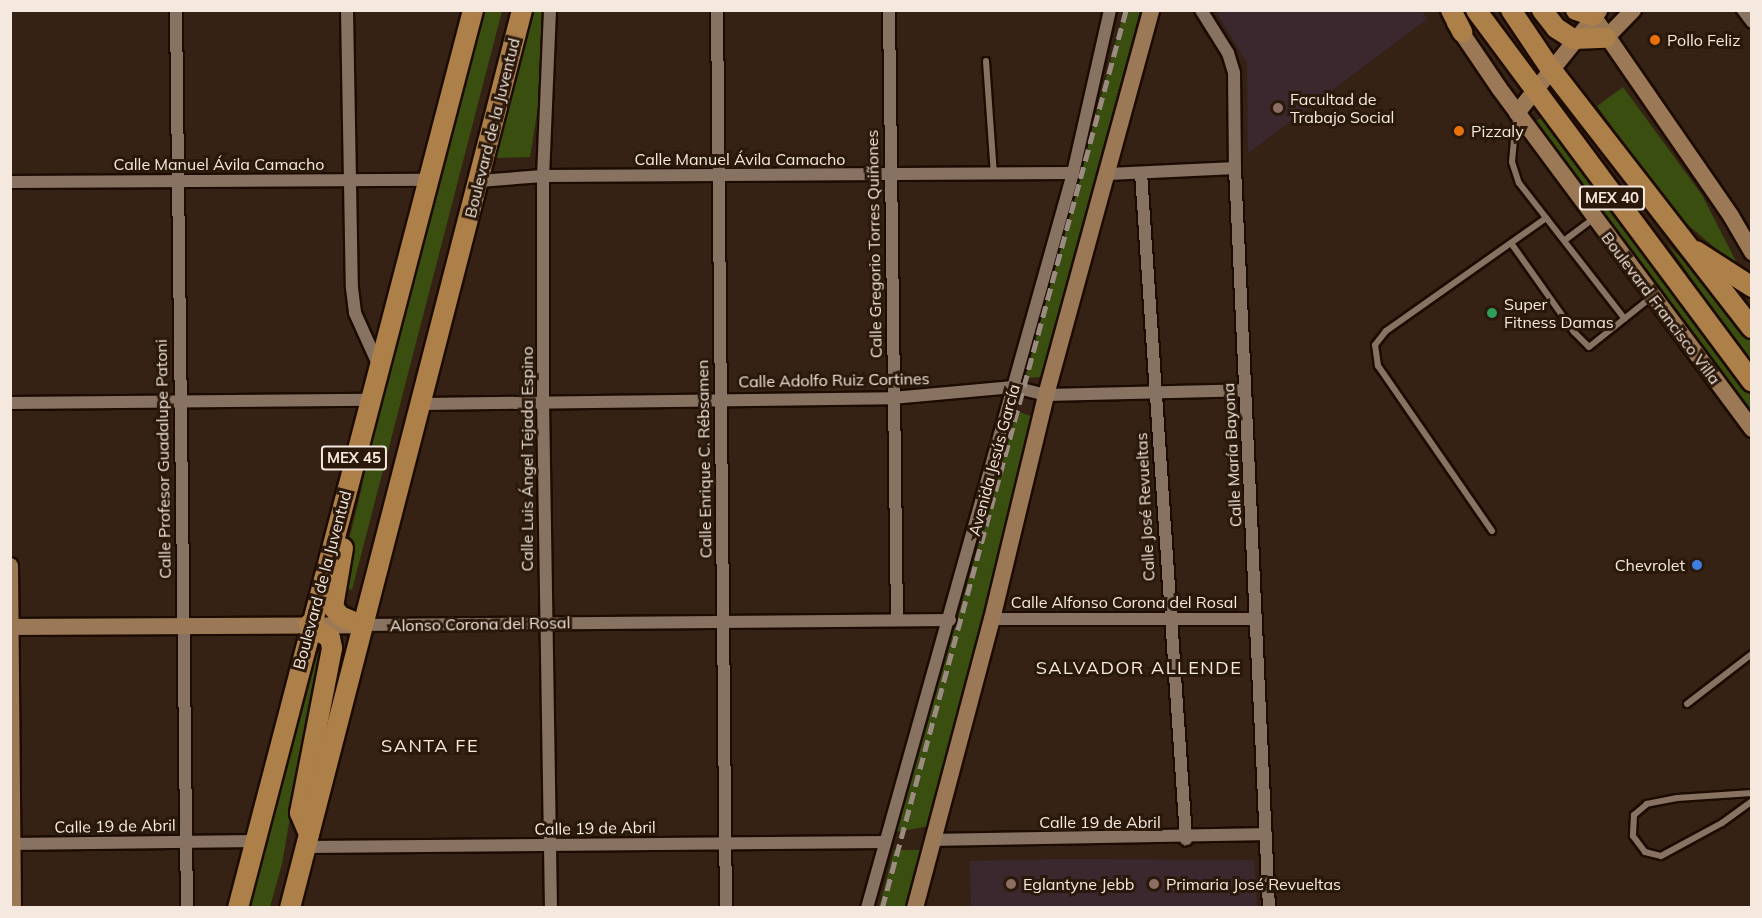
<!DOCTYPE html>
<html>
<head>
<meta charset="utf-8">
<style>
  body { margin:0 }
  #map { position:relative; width:1762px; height:918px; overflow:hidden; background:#352215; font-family:Mulish,sans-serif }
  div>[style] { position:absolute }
  .education>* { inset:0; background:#3b282f }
  .green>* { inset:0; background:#394e0f }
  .roads { filter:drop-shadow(2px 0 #1c0b01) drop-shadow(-2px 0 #1c0b01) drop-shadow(0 2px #1c0b01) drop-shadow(0 -2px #1c0b01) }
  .lane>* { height:6px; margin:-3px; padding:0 3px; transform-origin:3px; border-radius:3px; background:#887262 }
  .street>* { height:12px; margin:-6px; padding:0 6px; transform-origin:6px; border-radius:6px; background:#887262 }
  .secondary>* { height:16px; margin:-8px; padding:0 8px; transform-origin:8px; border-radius:8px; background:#9b7956 }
  .primary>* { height:20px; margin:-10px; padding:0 10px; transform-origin:10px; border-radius:10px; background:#ad7f49 }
  .rail>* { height:4.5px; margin-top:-2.25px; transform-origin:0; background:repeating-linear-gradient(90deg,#9b8b80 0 12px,transparent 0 18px) }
  .dots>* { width:16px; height:16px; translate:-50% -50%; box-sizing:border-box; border:3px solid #2a190b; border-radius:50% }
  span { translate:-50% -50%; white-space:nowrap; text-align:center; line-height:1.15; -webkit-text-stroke:6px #2a190b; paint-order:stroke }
  .shield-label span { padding:2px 4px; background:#2a190b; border:2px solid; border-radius:4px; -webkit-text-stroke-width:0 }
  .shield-label { font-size:15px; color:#f5e8df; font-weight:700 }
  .poi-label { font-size:16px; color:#f5e8df }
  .left { translate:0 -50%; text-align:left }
  .right { translate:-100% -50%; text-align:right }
  .street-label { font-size:16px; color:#f5e8df }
  .neighbourhood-label { font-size:18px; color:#f5e8df; letter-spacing:1.5px }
  .frame { position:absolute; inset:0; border:12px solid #f5e8df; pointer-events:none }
</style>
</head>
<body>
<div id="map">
  <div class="education">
    <i style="clip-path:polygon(1421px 10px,1427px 19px,1248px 153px,1247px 63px,1216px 11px)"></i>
    <i style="clip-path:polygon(1060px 859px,1254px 860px,1257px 907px,971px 907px,970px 861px)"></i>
  </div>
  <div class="green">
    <i style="clip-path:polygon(484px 11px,502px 11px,352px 590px,338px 585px,361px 491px,383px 373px)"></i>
    <i style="clip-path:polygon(529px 11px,545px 11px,547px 51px,530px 157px,496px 158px)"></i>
    <i style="clip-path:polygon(1124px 11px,1140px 11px,1041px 377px,1025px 378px)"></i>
    <i style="clip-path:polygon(1623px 87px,1702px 195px,1740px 269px,1675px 214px,1597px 106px)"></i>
    <i style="clip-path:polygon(1544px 116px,1751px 396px,1751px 411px,1536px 121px)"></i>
    <i style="clip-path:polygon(1667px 243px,1751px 333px,1751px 365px)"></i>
    <i style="clip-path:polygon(1017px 411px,1033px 417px,930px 826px,896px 832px)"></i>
    <i style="clip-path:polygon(311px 652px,326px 655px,298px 771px,282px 864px,270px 907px,245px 908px)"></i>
    <i style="clip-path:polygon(894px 850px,924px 850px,909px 907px,879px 908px)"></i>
  </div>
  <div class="roads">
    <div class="lane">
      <i style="left:986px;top:61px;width:113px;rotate:86deg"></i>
      <i style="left:1516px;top:118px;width:44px;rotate:95.2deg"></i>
      <i style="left:1512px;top:162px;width:22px;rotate:72deg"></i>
      <i style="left:1519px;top:183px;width:172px;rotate:52.1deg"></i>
      <i style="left:1565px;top:240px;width:36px;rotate:-37deg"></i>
      <i style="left:1511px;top:243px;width:109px;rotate:54.7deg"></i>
      <i style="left:1574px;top:332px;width:21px;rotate:45deg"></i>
      <i style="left:1589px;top:347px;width:82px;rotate:-38.6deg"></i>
      <i style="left:1492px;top:531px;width:201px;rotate:-124.6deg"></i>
      <i style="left:1378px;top:366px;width:21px;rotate:-98deg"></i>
      <i style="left:1375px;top:345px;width:18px;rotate:-52deg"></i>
      <i style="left:1386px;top:331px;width:196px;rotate:-35.2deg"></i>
      <i style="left:1687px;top:704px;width:82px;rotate:-37.6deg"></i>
      <i style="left:1752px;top:793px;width:75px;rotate:176.2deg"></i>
      <i style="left:1677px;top:798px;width:31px;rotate:169deg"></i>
      <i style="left:1647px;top:804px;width:17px;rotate:140deg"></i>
      <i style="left:1634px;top:815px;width:21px;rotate:93deg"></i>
      <i style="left:1633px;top:836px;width:20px;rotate:53deg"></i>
      <i style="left:1645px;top:852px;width:16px;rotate:14deg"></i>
      <i style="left:1661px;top:856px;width:69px;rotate:-28.4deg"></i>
      <i style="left:1722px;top:823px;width:37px;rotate:-36deg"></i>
    </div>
    <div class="street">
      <i style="left:176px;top:10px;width:898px;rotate:89.3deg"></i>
      <i style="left:347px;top:10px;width:278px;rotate:89deg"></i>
      <i style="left:352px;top:288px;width:25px;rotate:83deg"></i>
      <i style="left:355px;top:313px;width:56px;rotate:65.7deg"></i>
      <i style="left:550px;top:10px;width:166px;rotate:92.4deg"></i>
      <i style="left:543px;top:176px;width:225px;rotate:90deg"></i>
      <i style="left:543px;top:401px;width:507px;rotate:89.1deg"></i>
      <i style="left:717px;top:10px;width:898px;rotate:89.43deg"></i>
      <i style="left:889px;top:10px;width:610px;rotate:89.25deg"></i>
      <i style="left:1201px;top:10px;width:51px;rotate:57.9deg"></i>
      <i style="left:1228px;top:53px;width:21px;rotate:73deg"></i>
      <i style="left:1234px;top:73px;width:95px;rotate:89.4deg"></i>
      <i style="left:1235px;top:168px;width:741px;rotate:87.37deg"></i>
      <i style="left:1743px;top:10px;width:15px;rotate:53deg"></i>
      <i style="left:1141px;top:173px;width:668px;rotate:86.13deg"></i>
      <i style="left:1109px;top:174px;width:126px;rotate:-2.7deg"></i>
      <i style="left:479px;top:181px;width:64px;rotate:-4.5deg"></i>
      <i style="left:543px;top:176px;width:530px;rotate:-0.32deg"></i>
      <i style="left:10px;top:182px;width:417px;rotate:-0.3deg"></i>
      <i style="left:10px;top:403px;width:359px;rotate:-0.5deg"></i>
      <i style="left:422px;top:404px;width:470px;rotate:-0.7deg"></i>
      <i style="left:892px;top:398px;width:122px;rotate:-5.2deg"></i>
      <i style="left:1014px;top:387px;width:33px;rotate:14deg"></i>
      <i style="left:1046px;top:395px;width:199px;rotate:-1.4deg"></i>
      <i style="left:992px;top:619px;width:264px"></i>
      <i style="left:361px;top:625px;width:589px;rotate:-0.49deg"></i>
      <i style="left:934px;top:840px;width:332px;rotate:-1deg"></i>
      <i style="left:10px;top:844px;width:246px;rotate:-0.7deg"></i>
      <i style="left:305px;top:847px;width:580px;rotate:-0.49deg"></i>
      <i style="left:867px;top:908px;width:763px;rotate:-74.34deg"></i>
      <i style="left:1073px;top:173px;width:167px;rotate:-77.2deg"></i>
    </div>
    <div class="secondary">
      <i style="left:1589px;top:10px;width:250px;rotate:55.4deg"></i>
      <i style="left:1731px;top:216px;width:42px;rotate:59.7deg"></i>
      <i style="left:1455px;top:23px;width:78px;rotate:55.9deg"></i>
      <i style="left:1499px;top:88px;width:425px;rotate:53.4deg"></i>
      <i style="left:1606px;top:38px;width:39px;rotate:-46deg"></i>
      <i style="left:1517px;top:113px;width:131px;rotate:-51.2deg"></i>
      <i style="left:10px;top:566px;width:342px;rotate:89.5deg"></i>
      <i style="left:10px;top:627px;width:348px;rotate:-0.3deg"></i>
      <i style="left:915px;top:908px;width:299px;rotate:-75.1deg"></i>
      <i style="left:992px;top:619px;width:230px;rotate:-76.4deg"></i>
      <i style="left:1046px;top:395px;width:399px;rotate:-74.7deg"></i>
    </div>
    <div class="primary">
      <i style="left:1451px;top:10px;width:25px;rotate:63deg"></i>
      <i style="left:1476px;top:10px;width:463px;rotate:53.4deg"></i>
      <i style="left:1511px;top:10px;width:70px;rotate:56.1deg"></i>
      <i style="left:1550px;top:68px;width:329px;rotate:52.2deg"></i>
      <i style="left:1542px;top:10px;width:23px;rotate:52deg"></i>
      <i style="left:1556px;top:28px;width:20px;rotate:33deg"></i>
      <i style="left:1573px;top:39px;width:33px;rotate:-2deg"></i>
      <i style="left:1576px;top:10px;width:18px;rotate:19deg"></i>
      <i style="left:1696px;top:251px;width:67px;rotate:32.7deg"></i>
      <i style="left:343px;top:548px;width:60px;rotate:99.6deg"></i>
      <i style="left:333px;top:607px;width:11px;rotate:52deg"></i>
      <i style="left:340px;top:616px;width:23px;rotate:23deg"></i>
      <i style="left:309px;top:834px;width:23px;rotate:-113deg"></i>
      <i style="left:300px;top:813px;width:168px;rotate:-79deg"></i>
      <i style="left:332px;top:648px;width:10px;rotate:-101deg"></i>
      <i style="left:330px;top:638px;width:25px;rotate:-148deg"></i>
      <i style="left:238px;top:908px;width:928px;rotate:-75.33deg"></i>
      <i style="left:290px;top:908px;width:927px;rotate:-75.51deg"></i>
    </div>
  </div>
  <div class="rail">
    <i style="left:882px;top:908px;width:931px;rotate:-74.8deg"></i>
  </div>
  <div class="dots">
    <i style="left:1655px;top:40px;background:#e8710a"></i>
    <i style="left:1278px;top:108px;background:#8d6e63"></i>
    <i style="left:1459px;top:131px;background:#e8710a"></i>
    <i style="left:1492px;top:313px;background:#2e9e5b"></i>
    <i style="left:1697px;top:565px;background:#3f7fe0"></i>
    <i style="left:1011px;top:884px;background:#8d6e63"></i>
    <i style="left:1154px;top:884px;background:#8d6e63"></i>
  </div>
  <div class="shield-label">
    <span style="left:1612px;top:198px">MEX 40</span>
    <span style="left:354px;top:458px">MEX 45</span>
  </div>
  <div class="poi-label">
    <span class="left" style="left:1667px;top:40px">Pollo Feliz</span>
    <span class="left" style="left:1290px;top:108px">Facultad de<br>Trabajo Social</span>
    <span class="left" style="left:1471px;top:131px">Pizzaly</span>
    <span class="left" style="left:1504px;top:313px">Super<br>Fitness Damas</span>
    <span class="right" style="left:1685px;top:565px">Chevrolet</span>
    <span class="left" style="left:1023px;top:884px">Eglantyne Jebb</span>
    <span class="left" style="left:1166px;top:884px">Primaria José Revueltas</span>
  </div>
  <div class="street-label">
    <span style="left:492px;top:128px;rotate:-76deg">Boulevard de la Juventud</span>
    <span style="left:740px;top:159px">Calle Manuel Ávila Camacho</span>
    <span style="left:219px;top:164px">Calle Manuel Ávila Camacho</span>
    <span style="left:874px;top:244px;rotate:-91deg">Calle Gregorio Torres Quiñones</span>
    <span style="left:1661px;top:308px;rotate:53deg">Boulevard Francisco Villa</span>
    <span style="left:834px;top:380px;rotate:-1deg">Calle Adolfo Ruiz Cortines</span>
    <span style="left:1232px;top:455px;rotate:-93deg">Calle María Bayona</span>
    <span style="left:163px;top:459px;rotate:-91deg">Calle Profesor Guadalupe Patoni</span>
    <span style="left:527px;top:459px;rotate:-90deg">Calle Luis Ángel Tejada Espino</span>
    <span style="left:704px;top:459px;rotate:-91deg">Calle Enrique C. Rébsamen</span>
    <span style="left:994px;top:460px;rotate:-75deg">Avenida Jesús García</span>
    <span style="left:1145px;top:507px;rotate:-93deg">Calle José Revueltas</span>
    <span style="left:322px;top:580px;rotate:-75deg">Boulevard de la Juventud</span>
    <span style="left:1124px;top:602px">Calle Alfonso Corona del Rosal</span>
    <span style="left:480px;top:624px;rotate:-1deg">Alonso Corona del Rosal</span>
    <span style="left:1100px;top:822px">Calle 19 de Abril</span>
    <span style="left:115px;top:826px;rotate:-1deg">Calle 19 de Abril</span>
    <span style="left:595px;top:828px;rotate:-1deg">Calle 19 de Abril</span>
  </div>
  <div class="neighbourhood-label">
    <span style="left:1139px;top:668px">SALVADOR ALLENDE</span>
    <span style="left:430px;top:746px">SANTA FE</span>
  </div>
  <div class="frame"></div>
</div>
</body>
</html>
